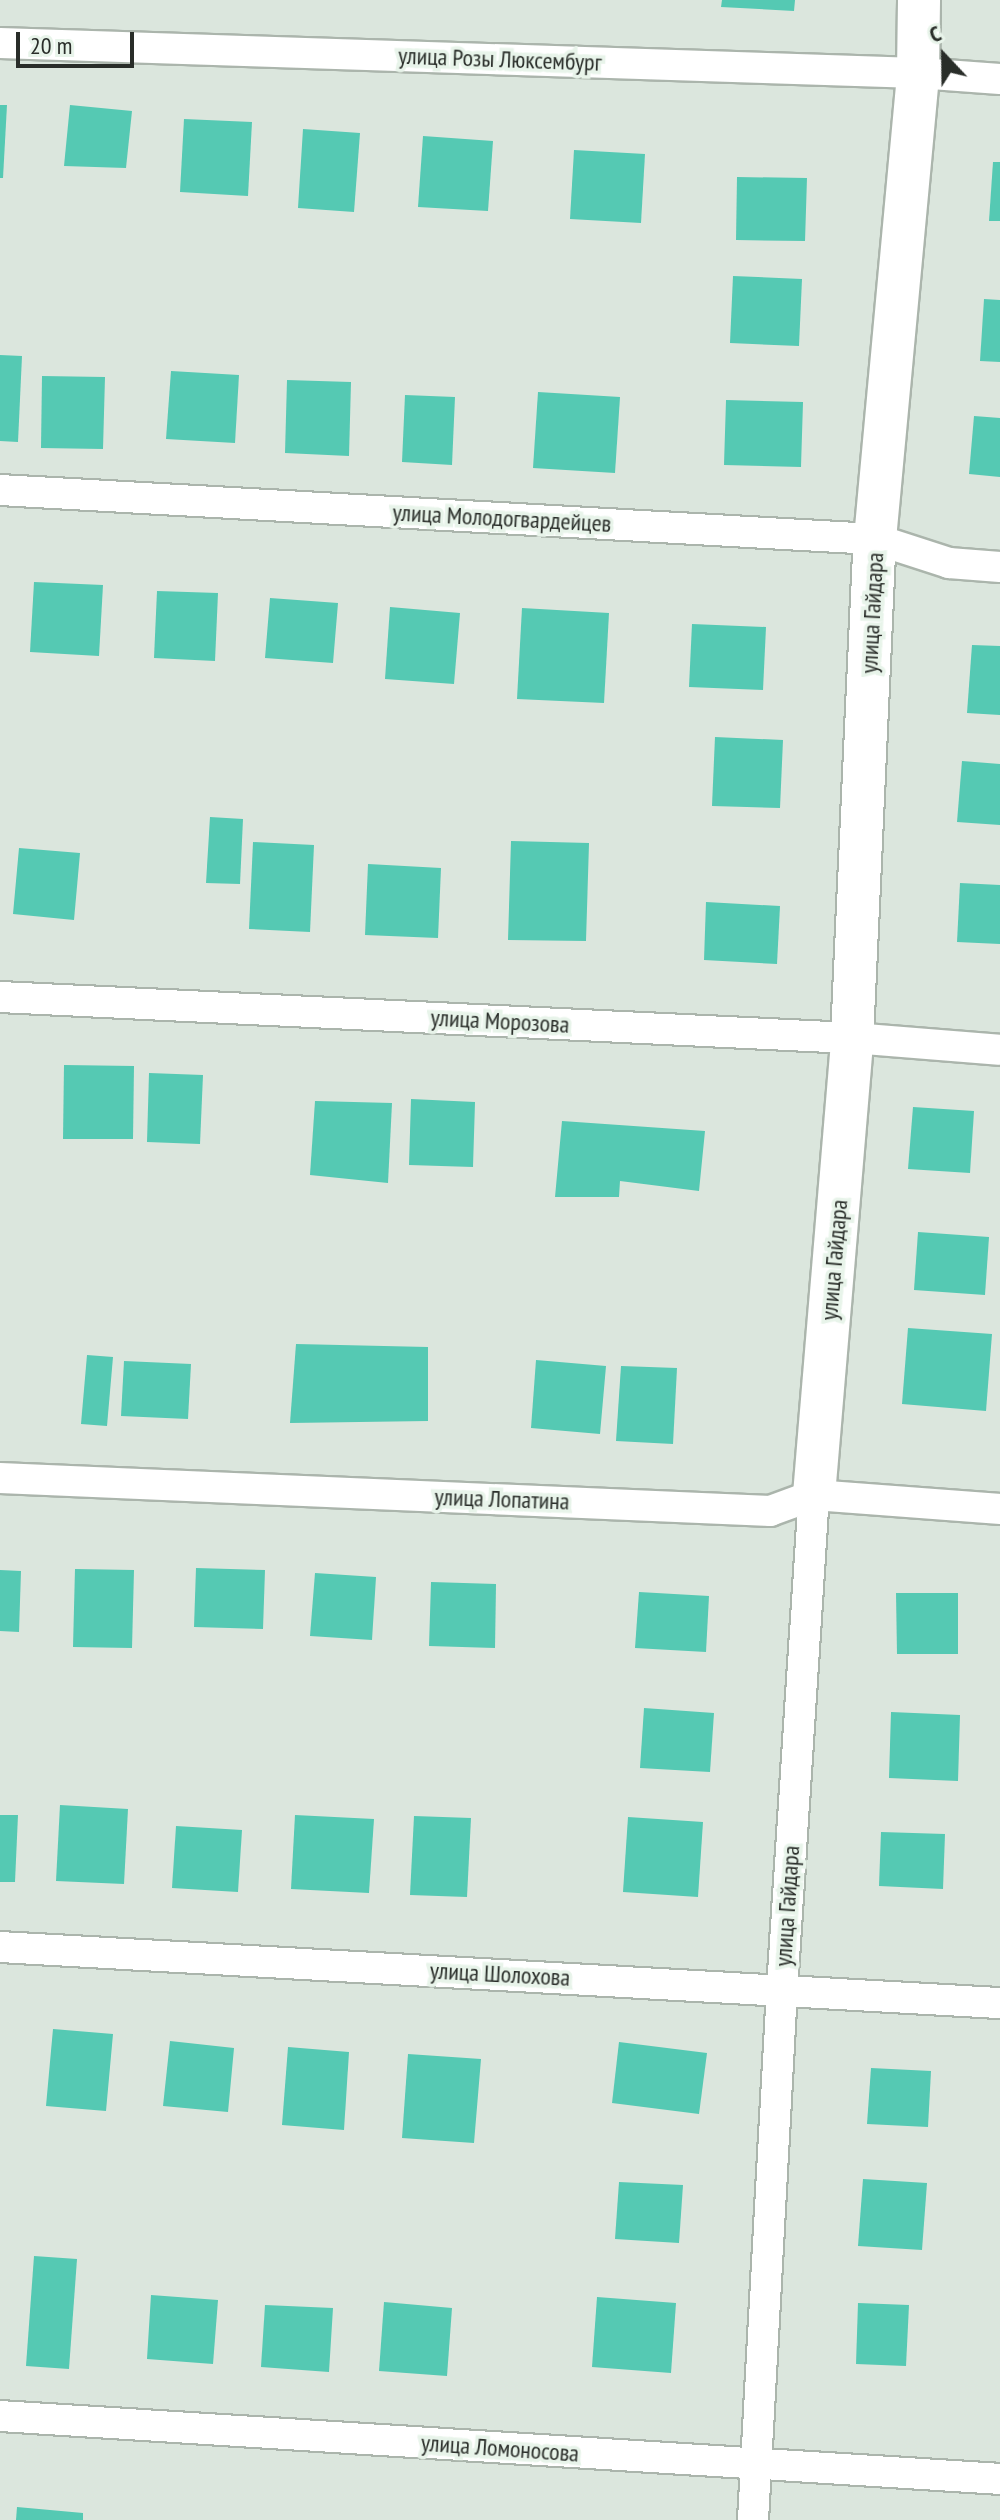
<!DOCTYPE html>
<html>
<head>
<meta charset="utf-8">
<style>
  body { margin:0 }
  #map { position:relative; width:1000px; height:2520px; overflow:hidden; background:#dbe6dd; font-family:"PT Sans Narrow",sans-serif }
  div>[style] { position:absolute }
  .building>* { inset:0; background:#55c9b3 }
  .roads { filter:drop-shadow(2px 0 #abb5ac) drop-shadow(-2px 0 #abb5ac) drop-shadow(0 2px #abb5ac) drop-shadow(0 -2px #abb5ac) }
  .street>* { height:30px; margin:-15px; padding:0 15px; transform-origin:15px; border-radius:15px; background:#fff }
  .secondary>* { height:42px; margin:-21px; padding:0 21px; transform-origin:21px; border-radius:21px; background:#fff }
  span { translate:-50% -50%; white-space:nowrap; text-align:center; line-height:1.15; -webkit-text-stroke:7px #e8f4ea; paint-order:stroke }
  .street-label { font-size:24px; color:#292d29 }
  .north { position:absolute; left:904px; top:16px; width:80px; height:80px; -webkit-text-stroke:6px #e8f4ea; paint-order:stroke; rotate:338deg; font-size:22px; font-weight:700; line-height:32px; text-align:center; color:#292d29 }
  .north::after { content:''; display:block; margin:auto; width:28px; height:36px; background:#292d29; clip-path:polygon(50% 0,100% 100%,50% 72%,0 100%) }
  .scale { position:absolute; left:16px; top:32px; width:118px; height:36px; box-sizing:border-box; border:4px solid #292d29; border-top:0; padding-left:10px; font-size:24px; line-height:28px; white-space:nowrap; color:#292d29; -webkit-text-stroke:6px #e8f4ea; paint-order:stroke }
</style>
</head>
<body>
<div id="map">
  <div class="building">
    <i style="clip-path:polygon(722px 0,795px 0,794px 11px,721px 7px)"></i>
    <i style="clip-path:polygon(0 105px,7px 105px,3px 178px,0 178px)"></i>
    <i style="clip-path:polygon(70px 105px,132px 111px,126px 168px,64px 166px)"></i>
    <i style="clip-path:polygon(184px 119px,252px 122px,248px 196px,180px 192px)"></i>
    <i style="clip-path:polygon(303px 129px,360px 133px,354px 212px,298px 208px)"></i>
    <i style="clip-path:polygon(423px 136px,493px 141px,488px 211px,418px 207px)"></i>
    <i style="clip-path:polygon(574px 150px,645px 154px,641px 223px,570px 219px)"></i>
    <i style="clip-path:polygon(993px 162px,1000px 162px,1000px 221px,989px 221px)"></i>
    <i style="clip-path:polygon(737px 177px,807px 178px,805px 241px,736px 240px)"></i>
    <i style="clip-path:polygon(733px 276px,802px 279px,799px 346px,730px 343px)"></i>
    <i style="clip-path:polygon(984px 299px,1000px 300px,1000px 362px,980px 361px)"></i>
    <i style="clip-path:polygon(0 355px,22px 356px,18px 442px,0 441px)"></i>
    <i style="clip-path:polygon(171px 371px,239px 375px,235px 443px,166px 439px)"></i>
    <i style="clip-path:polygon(42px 376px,105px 377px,103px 449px,41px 448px)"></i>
    <i style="clip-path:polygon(287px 380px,351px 382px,349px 456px,285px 453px)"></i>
    <i style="clip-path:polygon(538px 392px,620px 397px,615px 473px,533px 468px)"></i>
    <i style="clip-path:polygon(405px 395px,455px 397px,452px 465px,402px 462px)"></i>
    <i style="clip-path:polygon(726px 400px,803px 402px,801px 467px,724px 465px)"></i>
    <i style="clip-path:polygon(974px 416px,1000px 418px,1000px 477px,969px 474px)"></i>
    <i style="clip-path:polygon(34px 582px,103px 585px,99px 656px,30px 652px)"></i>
    <i style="clip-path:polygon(157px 591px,218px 593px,215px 661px,154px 658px)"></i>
    <i style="clip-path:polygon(270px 598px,338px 603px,333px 663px,265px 658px)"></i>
    <i style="clip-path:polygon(390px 607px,460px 613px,454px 684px,385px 679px)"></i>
    <i style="clip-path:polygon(522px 608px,609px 613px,604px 703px,517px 699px)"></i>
    <i style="clip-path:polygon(692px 624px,766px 627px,763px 690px,689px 687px)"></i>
    <i style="clip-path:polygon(972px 645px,1000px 646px,1000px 715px,967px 713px)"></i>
    <i style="clip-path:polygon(715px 737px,783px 740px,780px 808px,712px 806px)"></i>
    <i style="clip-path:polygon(962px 761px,1000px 764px,1000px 825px,957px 822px)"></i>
    <i style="clip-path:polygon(210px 817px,243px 819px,240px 884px,206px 883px)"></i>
    <i style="clip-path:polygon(511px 841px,589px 843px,586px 941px,508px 940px)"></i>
    <i style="clip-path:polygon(253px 842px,314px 845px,310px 932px,249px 929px)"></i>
    <i style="clip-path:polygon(19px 848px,80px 853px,74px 920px,13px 914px)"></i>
    <i style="clip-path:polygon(368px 864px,441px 868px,438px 938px,365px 935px)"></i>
    <i style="clip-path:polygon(960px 883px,1000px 885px,1000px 944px,957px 942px)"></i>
    <i style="clip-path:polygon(706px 902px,780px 906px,777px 964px,704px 960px)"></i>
    <i style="clip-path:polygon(64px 1065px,134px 1066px,133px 1139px,63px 1139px)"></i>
    <i style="clip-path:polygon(149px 1073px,203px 1075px,200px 1144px,147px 1142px)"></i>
    <i style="clip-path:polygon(411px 1099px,475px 1102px,473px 1167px,409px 1165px)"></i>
    <i style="clip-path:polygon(315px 1101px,392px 1103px,388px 1183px,310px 1175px)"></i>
    <i style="clip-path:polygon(913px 1107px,974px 1111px,970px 1173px,908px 1169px)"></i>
    <i style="clip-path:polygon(562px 1121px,705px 1131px,699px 1191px,620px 1181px,619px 1197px,555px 1197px)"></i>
    <i style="clip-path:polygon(918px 1232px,989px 1237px,985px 1295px,914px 1290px)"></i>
    <i style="clip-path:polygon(908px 1328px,992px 1334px,986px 1411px,902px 1404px)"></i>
    <i style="clip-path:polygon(296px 1344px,428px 1347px,428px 1421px,290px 1423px)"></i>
    <i style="clip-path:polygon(87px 1355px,113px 1357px,107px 1426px,81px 1424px)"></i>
    <i style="clip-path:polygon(536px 1360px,606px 1366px,600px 1434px,531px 1428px)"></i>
    <i style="clip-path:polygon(124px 1361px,191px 1364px,188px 1419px,121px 1416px)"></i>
    <i style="clip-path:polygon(621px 1366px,677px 1368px,673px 1444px,616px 1441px)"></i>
    <i style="clip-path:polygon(196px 1568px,265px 1570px,263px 1629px,194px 1627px)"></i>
    <i style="clip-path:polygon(75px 1569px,134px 1570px,132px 1648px,73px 1647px)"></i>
    <i style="clip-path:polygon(0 1570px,21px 1571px,19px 1632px,0 1631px)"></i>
    <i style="clip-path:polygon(315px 1573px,376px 1577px,372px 1640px,310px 1636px)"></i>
    <i style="clip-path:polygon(431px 1582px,496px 1584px,495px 1648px,429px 1646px)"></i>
    <i style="clip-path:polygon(639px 1592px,709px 1596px,706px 1652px,635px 1648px)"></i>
    <i style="clip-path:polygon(896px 1593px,958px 1593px,958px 1654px,897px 1654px)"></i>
    <i style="clip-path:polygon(644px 1708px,714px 1713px,710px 1772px,640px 1768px)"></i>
    <i style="clip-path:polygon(891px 1712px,960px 1715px,958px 1781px,889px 1778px)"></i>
    <i style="clip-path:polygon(60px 1805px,128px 1809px,124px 1884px,56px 1881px)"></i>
    <i style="clip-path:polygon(0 1815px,18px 1815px,15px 1882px,0 1882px)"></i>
    <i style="clip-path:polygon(295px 1815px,374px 1819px,369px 1893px,291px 1889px)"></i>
    <i style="clip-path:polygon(414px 1816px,471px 1818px,467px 1897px,410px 1895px)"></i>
    <i style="clip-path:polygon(628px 1817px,703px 1822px,698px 1897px,623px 1892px)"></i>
    <i style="clip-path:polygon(176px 1826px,242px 1830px,238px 1892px,172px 1888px)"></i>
    <i style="clip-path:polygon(881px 1832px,945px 1834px,943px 1889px,879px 1886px)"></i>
    <i style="clip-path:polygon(53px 2029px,113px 2034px,106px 2111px,46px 2106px)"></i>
    <i style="clip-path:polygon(170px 2041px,234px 2048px,228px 2112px,163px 2106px)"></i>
    <i style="clip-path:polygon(619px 2042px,707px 2053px,699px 2114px,612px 2103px)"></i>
    <i style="clip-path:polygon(288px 2047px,349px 2052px,344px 2130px,282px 2125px)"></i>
    <i style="clip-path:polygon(408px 2054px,481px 2059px,474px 2143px,402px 2138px)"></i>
    <i style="clip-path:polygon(871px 2068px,931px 2071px,928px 2127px,867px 2124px)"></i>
    <i style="clip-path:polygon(863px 2179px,927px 2183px,922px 2250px,858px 2246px)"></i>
    <i style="clip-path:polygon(619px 2182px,683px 2185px,679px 2243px,615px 2239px)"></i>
    <i style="clip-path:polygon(34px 2256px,77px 2259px,69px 2369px,26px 2366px)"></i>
    <i style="clip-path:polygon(151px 2295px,218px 2300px,213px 2364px,147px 2359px)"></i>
    <i style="clip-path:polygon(597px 2297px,676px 2303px,671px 2373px,592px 2367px)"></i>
    <i style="clip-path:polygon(384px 2302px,452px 2308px,447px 2376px,379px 2371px)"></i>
    <i style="clip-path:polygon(858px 2303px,909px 2305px,906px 2366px,856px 2364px)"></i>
    <i style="clip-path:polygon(265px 2305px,333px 2308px,329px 2372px,261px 2367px)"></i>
    <i style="clip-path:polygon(17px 2507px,83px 2513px,83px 2520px,16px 2520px)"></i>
  </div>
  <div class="roads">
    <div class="street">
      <i style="left:0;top:43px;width:918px;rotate:1.87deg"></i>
      <i style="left:918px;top:73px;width:82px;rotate:4.2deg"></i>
      <i style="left:0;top:490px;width:876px;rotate:3.21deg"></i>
      <i style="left:875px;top:539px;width:78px;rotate:18deg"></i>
      <i style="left:949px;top:563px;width:51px;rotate:4.5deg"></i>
      <i style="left:0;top:997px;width:853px;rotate:2.76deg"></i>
      <i style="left:852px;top:1038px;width:148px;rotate:4.6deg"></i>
      <i style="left:0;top:1478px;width:771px;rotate:2.45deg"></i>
      <i style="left:770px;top:1511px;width:47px;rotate:-20deg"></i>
      <i style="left:814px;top:1495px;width:187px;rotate:4.3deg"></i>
      <i style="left:0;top:1947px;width:1002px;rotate:3.21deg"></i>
      <i style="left:0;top:2416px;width:1002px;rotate:3.6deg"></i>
      <i style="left:753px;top:2520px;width:532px;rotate:-86.87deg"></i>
      <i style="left:782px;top:1989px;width:495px;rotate:-86.3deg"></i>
    </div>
    <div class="secondary">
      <i style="left:814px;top:1495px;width:459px;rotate:-85.2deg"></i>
      <i style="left:852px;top:1038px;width:500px;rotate:-87.4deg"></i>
      <i style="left:875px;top:539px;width:468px;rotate:-84.7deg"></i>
      <i style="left:918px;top:73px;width:73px;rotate:-89.2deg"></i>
    </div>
  </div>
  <div class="street-label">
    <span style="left:500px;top:59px;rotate:2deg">улица Розы Люксембург</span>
    <span style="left:502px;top:518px;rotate:3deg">улица Молодогвардейцев</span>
    <span style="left:872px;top:613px;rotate:-87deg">улица Гайдара</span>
    <span style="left:500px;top:1021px;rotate:3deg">улица Морозова</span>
    <span style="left:834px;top:1260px;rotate:-85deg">улица Гайдара</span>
    <span style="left:502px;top:1499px;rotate:2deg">улица Лопатина</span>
    <span style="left:787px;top:1906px;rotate:-86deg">улица Гайдара</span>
    <span style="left:500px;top:1974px;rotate:3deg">улица Шолохова</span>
    <span style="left:500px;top:2448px;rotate:4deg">улица Ломоносова</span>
  </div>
  <div class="north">С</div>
  <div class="scale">20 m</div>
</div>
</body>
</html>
